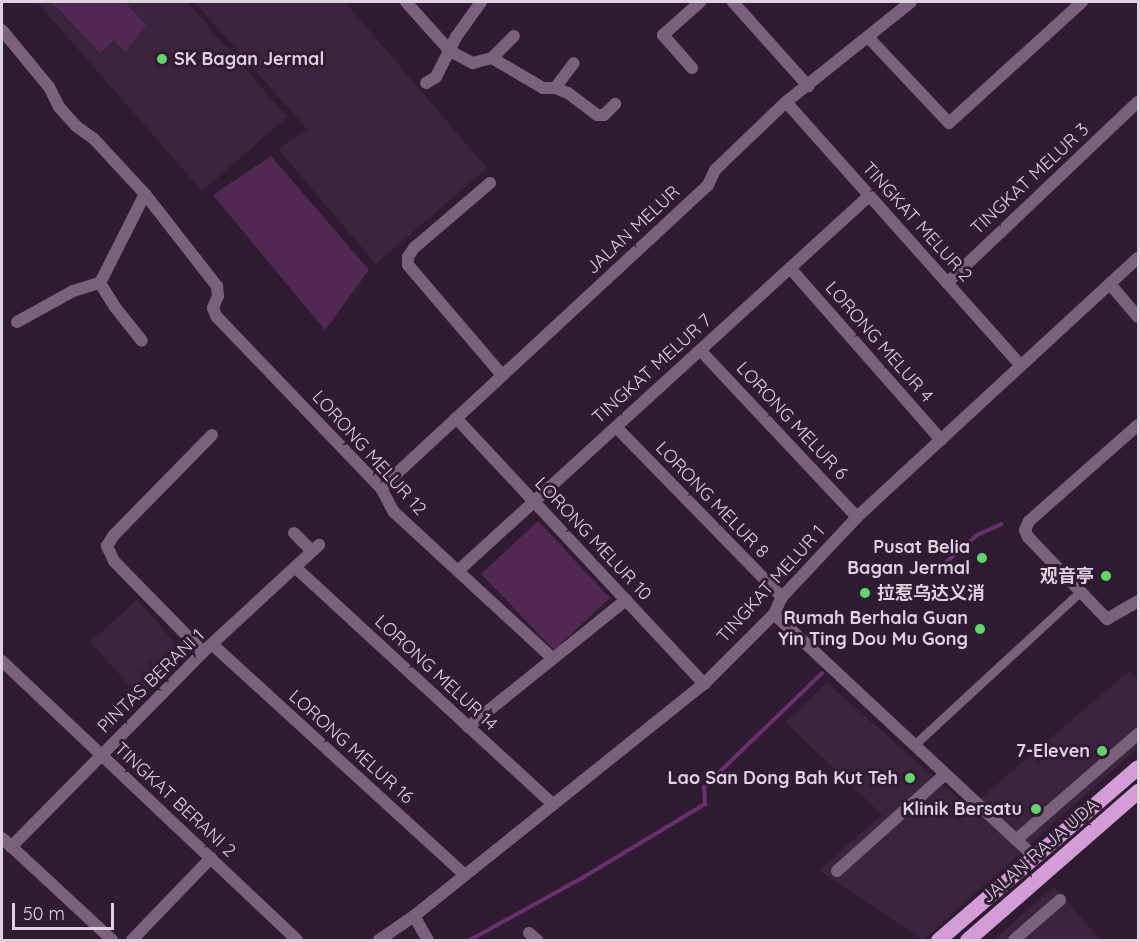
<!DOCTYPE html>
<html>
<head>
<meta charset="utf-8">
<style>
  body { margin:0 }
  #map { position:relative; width:1140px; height:942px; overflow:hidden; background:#301c32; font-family:Quicksand,"Noto Sans SC",sans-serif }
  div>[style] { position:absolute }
  .built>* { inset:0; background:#3c233e }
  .green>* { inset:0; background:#522855 }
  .stream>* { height:4px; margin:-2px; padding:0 2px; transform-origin:2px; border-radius:2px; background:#6b316f }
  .pedestrian>* { height:9px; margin:-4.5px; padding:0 4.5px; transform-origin:4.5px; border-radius:4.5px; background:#7b617c }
  .minor>* { height:12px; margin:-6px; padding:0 6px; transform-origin:6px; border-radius:6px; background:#7b617c }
  .primary>* { height:15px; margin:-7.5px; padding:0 7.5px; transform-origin:7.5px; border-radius:7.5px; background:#d39cd6 }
  .dots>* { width:16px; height:16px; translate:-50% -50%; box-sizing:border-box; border:3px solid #301c32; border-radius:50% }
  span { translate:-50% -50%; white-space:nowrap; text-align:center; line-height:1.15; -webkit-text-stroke:6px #301c32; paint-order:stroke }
  .poi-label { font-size:18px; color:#dfd1e0; font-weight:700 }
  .left { translate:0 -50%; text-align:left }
  .right { translate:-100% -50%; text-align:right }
  .street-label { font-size:18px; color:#dfd1e0 }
  .frame { position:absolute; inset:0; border:3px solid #dfd1e0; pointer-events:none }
  .scale { position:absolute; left:12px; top:903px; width:102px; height:27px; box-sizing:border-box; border:3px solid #dfd1e0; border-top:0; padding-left:8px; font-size:18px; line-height:21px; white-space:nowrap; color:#dfd1e0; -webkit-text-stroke:4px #301c32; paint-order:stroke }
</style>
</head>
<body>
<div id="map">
  <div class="built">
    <i style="clip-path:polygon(37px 2px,187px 2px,287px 117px,202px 191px)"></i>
    <i style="clip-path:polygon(194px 2px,345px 2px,487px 168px,376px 264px,278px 149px,307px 129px)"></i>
    <i style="clip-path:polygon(137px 600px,185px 654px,138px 695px,90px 642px)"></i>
    <i style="clip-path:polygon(1129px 671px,1138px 679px,1138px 748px,923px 940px,819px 870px,882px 815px,786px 722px,827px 683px,969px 808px)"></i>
    <i style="clip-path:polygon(1054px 886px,1101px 940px,994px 940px)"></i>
  </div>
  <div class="green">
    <i style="clip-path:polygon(52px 2px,125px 2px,146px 25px,125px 52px,114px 40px,100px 53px)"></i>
    <i style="clip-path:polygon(271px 156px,369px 270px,325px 330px,213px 195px)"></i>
    <i style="clip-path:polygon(538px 521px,610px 598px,554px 650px,481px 574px)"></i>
  </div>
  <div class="stream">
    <i style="left:937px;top:570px;width:53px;rotate:-41.2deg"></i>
    <i style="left:977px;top:535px;width:27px;rotate:-24deg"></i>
    <i style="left:470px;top:940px;width:128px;rotate:-29deg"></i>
    <i style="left:582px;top:878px;width:144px;rotate:-31deg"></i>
    <i style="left:705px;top:804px;width:17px;rotate:-93deg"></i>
    <i style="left:704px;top:787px;width:164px;rotate:-44deg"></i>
  </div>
  <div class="pedestrian">
    <i style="left:914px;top:745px;width:226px;rotate:-42.7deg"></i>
  </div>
  <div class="minor">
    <i style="left:406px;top:2px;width:66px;rotate:48.1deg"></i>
    <i style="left:450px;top:51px;width:26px;rotate:28deg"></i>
    <i style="left:473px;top:63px;width:20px;rotate:-15deg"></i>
    <i style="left:492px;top:58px;width:59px;rotate:30.5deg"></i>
    <i style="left:543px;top:88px;width:12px"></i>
    <i style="left:555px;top:88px;width:14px;rotate:21deg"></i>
    <i style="left:568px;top:93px;width:36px;rotate:37deg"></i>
    <i style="left:597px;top:115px;width:7px"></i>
    <i style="left:604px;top:115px;width:16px;rotate:-45deg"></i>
    <i style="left:733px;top:2px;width:113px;rotate:48.2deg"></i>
    <i style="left:2px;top:30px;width:74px;rotate:50.5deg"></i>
    <i style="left:49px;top:87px;width:22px;rotate:63deg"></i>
    <i style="left:59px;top:107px;width:25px;rotate:48deg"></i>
    <i style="left:76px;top:126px;width:22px;rotate:36deg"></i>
    <i style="left:94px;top:139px;width:75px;rotate:47.2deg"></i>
    <i style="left:145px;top:194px;width:117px;rotate:52deg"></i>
    <i style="left:217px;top:286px;width:10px;rotate:84deg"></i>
    <i style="left:218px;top:296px;width:13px;rotate:113deg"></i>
    <i style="left:213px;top:308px;width:9px;rotate:69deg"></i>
    <i style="left:216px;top:316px;width:238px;rotate:46.2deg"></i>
    <i style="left:381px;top:488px;width:27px;rotate:62deg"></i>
    <i style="left:394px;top:512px;width:215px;rotate:42.7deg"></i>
    <i style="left:868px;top:37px;width:118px;rotate:46.7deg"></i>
    <i style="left:949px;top:123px;width:180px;rotate:-42.3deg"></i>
    <i style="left:492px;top:58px;width:31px;rotate:-45deg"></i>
    <i style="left:692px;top:68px;width:44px;rotate:-131.3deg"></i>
    <i style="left:663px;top:35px;width:50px;rotate:-41.7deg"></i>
    <i style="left:426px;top:83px;width:12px;rotate:-31deg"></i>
    <i style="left:436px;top:77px;width:45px;rotate:-63.4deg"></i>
    <i style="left:456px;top:37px;width:43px;rotate:-54.5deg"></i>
    <i style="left:555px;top:88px;width:31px;rotate:-53deg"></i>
    <i style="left:786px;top:102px;width:353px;rotate:48.3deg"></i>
    <i style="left:490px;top:183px;width:100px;rotate:139.5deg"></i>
    <i style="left:414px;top:248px;width:11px;rotate:124deg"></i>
    <i style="left:408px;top:257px;width:8px;rotate:90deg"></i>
    <i style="left:408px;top:265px;width:145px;rotate:49.5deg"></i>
    <i style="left:790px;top:268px;width:229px;rotate:48.7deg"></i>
    <i style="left:100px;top:283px;width:28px;rotate:58deg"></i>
    <i style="left:115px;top:307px;width:43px;rotate:51.5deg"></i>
    <i style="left:947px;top:283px;width:263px;rotate:-43.5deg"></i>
    <i style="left:1110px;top:284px;width:43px;rotate:49.7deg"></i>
    <i style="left:17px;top:322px;width:64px;rotate:-29deg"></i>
    <i style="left:73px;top:291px;width:28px;rotate:-17deg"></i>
    <i style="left:100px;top:283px;width:100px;rotate:-63.2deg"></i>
    <i style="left:700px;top:350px;width:229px;rotate:46.8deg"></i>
    <i style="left:456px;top:418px;width:364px;rotate:47deg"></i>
    <i style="left:1138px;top:425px;width:145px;rotate:138.6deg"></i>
    <i style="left:1029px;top:521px;width:10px;rotate:114deg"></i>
    <i style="left:1025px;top:530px;width:8px;rotate:67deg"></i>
    <i style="left:1028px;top:537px;width:114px;rotate:46.1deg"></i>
    <i style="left:1107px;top:619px;width:36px;rotate:-30deg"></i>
    <i style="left:616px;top:427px;width:238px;rotate:45.7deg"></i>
    <i style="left:381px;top:488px;width:446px;rotate:-42.8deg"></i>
    <i style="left:708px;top:185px;width:17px;rotate:-65deg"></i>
    <i style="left:715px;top:170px;width:98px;rotate:-43.8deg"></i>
    <i style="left:786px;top:102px;width:160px;rotate:-38.7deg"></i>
    <i style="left:294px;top:533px;width:25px;rotate:45deg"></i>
    <i style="left:296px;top:568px;width:348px;rotate:42.6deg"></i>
    <i style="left:459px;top:570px;width:555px;rotate:-42.37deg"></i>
    <i style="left:774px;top:614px;width:358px;rotate:43deg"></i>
    <i style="left:213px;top:645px;width:341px;rotate:42.4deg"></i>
    <i style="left:203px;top:652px;width:127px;rotate:-134.4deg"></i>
    <i style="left:114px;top:561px;width:17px;rotate:-115deg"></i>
    <i style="left:107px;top:546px;width:13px;rotate:-58deg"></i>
    <i style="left:114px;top:535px;width:140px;rotate:-45.6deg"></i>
    <i style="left:2px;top:661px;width:406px;rotate:43.4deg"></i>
    <i style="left:468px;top:727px;width:203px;rotate:-38.8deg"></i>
    <i style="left:2px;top:838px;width:150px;rotate:42.8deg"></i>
    <i style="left:1016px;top:840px;width:162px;rotate:-41deg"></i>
    <i style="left:11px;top:847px;width:274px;rotate:-45.4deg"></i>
    <i style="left:203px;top:652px;width:158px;rotate:-42.7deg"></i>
    <i style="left:837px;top:871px;width:145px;rotate:-41.9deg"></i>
    <i style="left:414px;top:916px;width:28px;rotate:60deg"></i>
    <i style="left:529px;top:933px;width:11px;rotate:41deg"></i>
    <i style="left:132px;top:940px;width:114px;rotate:-46.1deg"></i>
    <i style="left:379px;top:940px;width:42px;rotate:-34.4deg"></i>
    <i style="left:414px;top:916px;width:371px;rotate:-38.7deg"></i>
    <i style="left:704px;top:684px;width:99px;rotate:-45deg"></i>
    <i style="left:774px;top:614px;width:19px;rotate:-65deg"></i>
    <i style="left:782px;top:597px;width:110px;rotate:-46.8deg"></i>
    <i style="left:857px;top:517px;width:382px;rotate:-42.7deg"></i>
    <i style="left:1014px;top:940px;width:61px;rotate:-41deg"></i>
  </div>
  <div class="primary">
    <i style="left:938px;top:940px;width:264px;rotate:-40.9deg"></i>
    <i style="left:967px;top:940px;width:227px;rotate:-41.1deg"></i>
  </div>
  <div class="dots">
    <i style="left:162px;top:59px;background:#63d469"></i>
    <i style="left:982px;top:558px;background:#63d469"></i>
    <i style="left:1106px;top:576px;background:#63d469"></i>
    <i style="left:865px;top:593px;background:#63d469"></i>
    <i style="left:980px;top:629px;background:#63d469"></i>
    <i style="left:1102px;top:751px;background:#63d469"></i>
    <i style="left:910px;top:778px;background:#63d469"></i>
    <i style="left:1036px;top:809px;background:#63d469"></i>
  </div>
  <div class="poi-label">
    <span class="left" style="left:174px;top:59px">SK Bagan Jermal</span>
    <span class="right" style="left:970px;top:558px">Pusat Belia<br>Bagan Jermal</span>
    <span class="right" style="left:1094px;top:576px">观音亭</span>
    <span class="left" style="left:877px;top:593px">拉惹乌达义消</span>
    <span class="right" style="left:968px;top:629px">Rumah Berhala Guan<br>Yin Ting Dou Mu Gong</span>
    <span class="right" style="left:1090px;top:751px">7-Eleven</span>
    <span class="right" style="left:898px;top:778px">Lao San Dong Bah Kut Teh</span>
    <span class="right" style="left:1022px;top:809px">Klinik Bersatu</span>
  </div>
  <div class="street-label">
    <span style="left:1030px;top:179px;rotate:-43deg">TINGKAT MELUR 3</span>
    <span style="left:917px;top:222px;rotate:48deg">TINGKAT MELUR 2</span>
    <span style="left:633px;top:230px;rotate:-43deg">JALAN MELUR</span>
    <span style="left:879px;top:342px;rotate:49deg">LORONG MELUR 4</span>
    <span style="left:652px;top:369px;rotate:-42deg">TINGKAT MELUR 7</span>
    <span style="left:792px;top:421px;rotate:47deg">LORONG MELUR 6</span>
    <span style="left:369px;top:453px;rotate:48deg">LORONG MELUR 12</span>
    <span style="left:712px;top:500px;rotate:46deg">LORONG MELUR 8</span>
    <span style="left:593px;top:539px;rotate:47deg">LORONG MELUR 10</span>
    <span style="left:771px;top:584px;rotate:-48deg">TINGKAT MELUR 1</span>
    <span style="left:436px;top:673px;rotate:43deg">LORONG MELUR 14</span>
    <span style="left:151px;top:681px;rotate:-44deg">PINTAS BERANI 1</span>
    <span style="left:351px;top:747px;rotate:42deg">LORONG MELUR 16</span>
    <span style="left:175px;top:800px;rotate:43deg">TINGKAT BERANI 2</span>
    <span style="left:1040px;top:851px;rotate:-41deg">JALAN RAJA UDA</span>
  </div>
  <div class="frame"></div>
  <div class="scale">50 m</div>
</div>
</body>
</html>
